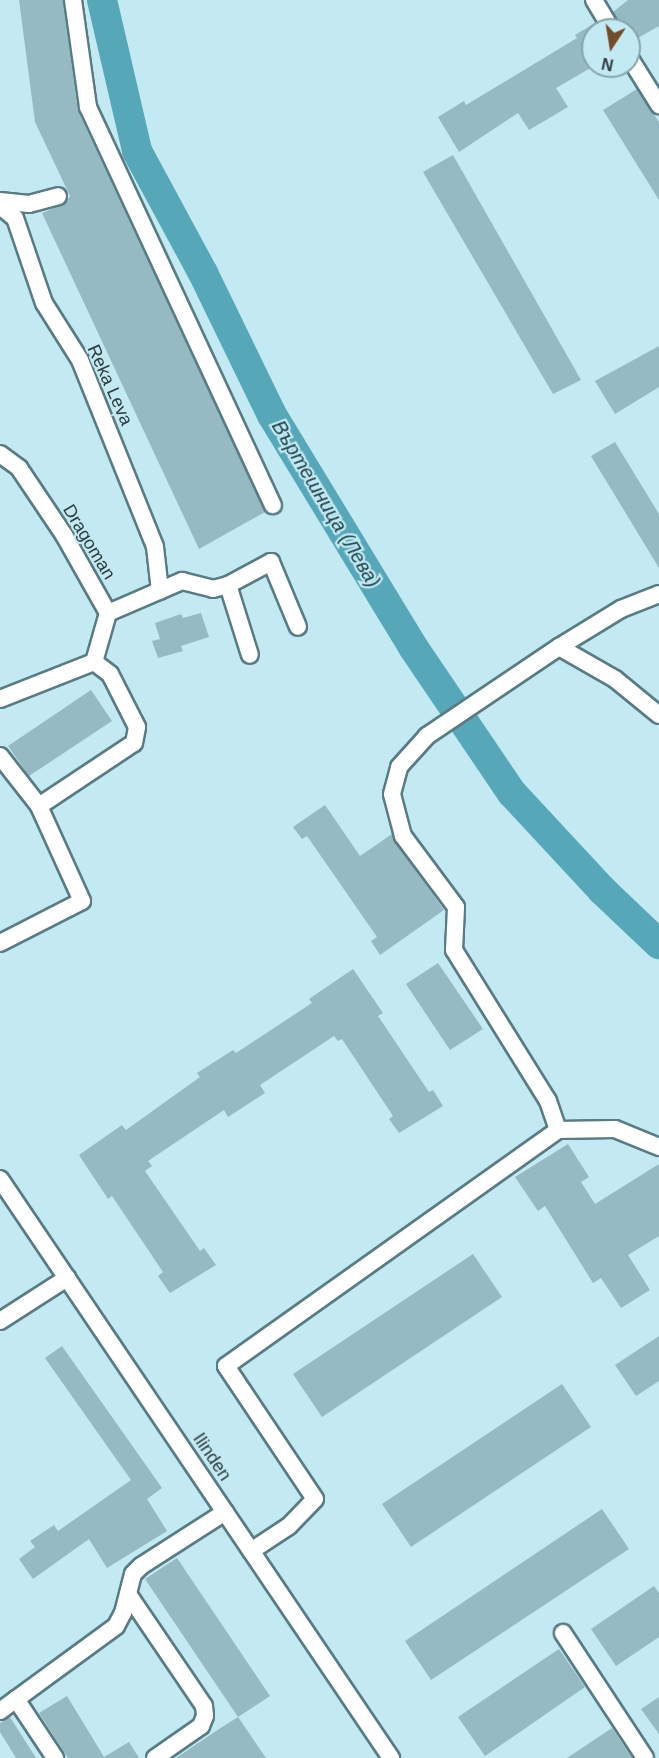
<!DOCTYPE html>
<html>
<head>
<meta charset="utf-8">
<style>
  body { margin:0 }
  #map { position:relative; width:659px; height:1758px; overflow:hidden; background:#c3e9f2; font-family:Arial,sans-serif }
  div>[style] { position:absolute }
  .river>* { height:30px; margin:-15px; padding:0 15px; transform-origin:15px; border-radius:15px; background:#56a7b8 }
  .building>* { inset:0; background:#95bac2 }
  .roads { filter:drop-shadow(2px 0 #597c84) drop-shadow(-2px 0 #597c84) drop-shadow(0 2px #597c84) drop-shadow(0 -2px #597c84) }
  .minor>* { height:16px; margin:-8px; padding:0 8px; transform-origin:8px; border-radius:8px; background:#fff }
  span { translate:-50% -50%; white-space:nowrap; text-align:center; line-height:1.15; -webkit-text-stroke:4.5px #c3e9f2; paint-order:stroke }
  .street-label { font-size:18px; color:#2c3c3f }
  .water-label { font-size:20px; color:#194048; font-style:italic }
  .north { position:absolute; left:581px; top:18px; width:60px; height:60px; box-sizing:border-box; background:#c3e9f2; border:2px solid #87a4aa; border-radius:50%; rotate:192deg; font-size:16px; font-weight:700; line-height:24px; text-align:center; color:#2c3c3f }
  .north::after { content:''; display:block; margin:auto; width:21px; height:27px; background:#734d29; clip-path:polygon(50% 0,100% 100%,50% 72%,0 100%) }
</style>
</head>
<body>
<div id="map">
  <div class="river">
    <i style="left:102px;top:0;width:155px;rotate:76.9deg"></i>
    <i style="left:137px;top:151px;width:139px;rotate:61.6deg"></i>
    <i style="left:203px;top:273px;width:158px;rotate:64.1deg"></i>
    <i style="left:272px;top:415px;width:271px;rotate:58.7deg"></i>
    <i style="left:413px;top:647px;width:176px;rotate:55.9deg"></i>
    <i style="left:512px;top:793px;width:132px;rotate:47.1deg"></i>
    <i style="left:602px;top:890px;width:79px;rotate:43.5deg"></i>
  </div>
  <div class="building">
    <i style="clip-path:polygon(19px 0,63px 0,78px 111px,265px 512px,199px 549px,42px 213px,65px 204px,70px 196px,35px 122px)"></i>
    <i style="clip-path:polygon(628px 0,659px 0,659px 26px,636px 39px,629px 30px,622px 30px,613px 12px)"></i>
    <i style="clip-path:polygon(595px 23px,600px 30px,593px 30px,593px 64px,589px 66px,594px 66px,556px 88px,568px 107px,529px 130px,518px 113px,459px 152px,438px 117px,464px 101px,466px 105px,577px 38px,575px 35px)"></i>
    <i style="clip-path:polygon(637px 89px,659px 122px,659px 200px,603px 110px)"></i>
    <i style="clip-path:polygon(453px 155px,581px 380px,553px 394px,423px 172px)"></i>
    <i style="clip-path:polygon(659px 346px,659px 387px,615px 414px,595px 381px)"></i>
    <i style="clip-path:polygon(615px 442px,659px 514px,659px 568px,591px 456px)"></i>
    <i style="clip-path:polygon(201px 613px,209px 637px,181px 646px,183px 651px,158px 658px,152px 641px,160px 639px,155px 623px,181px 614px,183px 618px)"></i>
    <i style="clip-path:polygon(91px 690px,112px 721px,29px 776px,8px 746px)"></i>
    <i style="clip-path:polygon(325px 805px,360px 856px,392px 834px,395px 842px,444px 910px,380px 955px,371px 941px,377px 937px,307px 836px,302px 839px,293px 827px)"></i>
    <i style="clip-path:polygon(438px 963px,483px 1029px,450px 1050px,406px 984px)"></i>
    <i style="clip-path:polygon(353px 969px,383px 1013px,378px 1016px,429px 1092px,433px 1090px,443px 1106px,399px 1133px,389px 1119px,393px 1116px,342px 1039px,338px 1041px,334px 1036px,260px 1085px,265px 1093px,228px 1117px,224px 1110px,148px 1161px,152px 1166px,145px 1171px,200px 1251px,204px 1248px,216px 1265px,170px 1293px,158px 1276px,163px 1272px,112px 1196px,108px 1199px,79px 1155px,122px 1125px,126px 1130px,200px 1077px,197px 1073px,233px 1050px,236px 1053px,312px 1003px,309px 999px)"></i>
    <i style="clip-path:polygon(568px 1144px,589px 1177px,581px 1182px,595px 1204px,659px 1164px,659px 1236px,628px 1255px,650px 1290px,621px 1308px,601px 1278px,593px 1283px,545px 1206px,538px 1211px,515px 1177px)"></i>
    <i style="clip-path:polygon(473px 1254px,502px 1297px,322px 1417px,293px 1374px)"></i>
    <i style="clip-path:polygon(659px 1336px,659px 1381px,636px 1396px,615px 1365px)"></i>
    <i style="clip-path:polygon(62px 1346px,162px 1488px,147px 1499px,167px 1531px,107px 1568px,89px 1539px,33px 1579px,19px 1559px,35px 1547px,30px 1541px,54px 1525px,58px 1531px,131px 1480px,45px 1358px)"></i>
    <i style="clip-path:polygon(562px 1384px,591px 1427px,411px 1547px,382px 1504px)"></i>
    <i style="clip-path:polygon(602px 1509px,629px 1549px,431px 1680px,405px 1641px)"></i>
    <i style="clip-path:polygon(177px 1558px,270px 1696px,238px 1717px,145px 1579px)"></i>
    <i style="clip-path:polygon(654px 1586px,659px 1593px,659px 1637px,616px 1666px,591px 1629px)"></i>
    <i style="clip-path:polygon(559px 1649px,585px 1687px,485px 1756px,458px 1717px)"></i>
    <i style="clip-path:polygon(67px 1696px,104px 1757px,129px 1742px,139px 1758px,68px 1758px,39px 1713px)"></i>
    <i style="clip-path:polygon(659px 1697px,659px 1734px,641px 1709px)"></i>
    <i style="clip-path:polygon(10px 1717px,36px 1758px,16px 1758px,0 1732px,0 1723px)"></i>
    <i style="clip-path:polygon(238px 1717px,266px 1758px,176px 1758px,219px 1729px)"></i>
    <i style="clip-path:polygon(612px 1728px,632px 1758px,567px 1758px)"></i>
  </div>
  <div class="roads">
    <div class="minor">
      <i style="left:73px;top:0;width:108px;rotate:82deg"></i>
      <i style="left:88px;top:107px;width:439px;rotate:65.1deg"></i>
      <i style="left:594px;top:0;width:35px;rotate:59deg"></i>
      <i style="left:629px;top:57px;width:57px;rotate:58deg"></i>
      <i style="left:0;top:201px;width:29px;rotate:6deg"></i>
      <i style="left:29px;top:204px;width:30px;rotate:-15deg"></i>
      <i style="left:0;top:206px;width:19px;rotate:39deg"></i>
      <i style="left:15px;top:218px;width:90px;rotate:71.2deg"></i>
      <i style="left:44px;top:303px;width:67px;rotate:57.7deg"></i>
      <i style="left:80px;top:360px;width:201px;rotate:68.1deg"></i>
      <i style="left:155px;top:547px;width:44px;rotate:83.5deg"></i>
      <i style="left:0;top:454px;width:24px;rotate:36deg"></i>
      <i style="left:19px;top:468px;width:81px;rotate:56.1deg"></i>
      <i style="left:64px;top:535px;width:90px;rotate:60.6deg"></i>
      <i style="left:108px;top:613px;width:51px;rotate:105.9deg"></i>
      <i style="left:228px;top:585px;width:73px;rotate:72.6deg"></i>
      <i style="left:108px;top:613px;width:81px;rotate:-23.4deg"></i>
      <i style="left:182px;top:581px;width:32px;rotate:14deg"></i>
      <i style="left:213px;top:589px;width:16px;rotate:-15deg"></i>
      <i style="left:228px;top:585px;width:49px;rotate:-28.1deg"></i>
      <i style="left:271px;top:562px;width:70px;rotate:67.4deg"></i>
      <i style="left:559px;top:647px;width:64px;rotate:29.7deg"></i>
      <i style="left:615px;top:679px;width:57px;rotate:39.3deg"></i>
      <i style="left:0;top:699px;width:101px;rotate:-21.5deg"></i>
      <i style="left:0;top:756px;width:63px;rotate:52deg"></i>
      <i style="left:0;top:943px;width:92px;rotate:-27.1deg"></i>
      <i style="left:82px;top:901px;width:104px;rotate:-114.4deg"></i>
      <i style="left:39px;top:806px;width:114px;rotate:-33.6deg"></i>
      <i style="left:134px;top:743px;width:16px;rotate:-79deg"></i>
      <i style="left:137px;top:727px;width:59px;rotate:-117deg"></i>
      <i style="left:110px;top:674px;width:20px;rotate:-143deg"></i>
      <i style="left:558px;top:1130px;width:57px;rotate:-1deg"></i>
      <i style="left:615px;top:1129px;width:48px;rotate:22.2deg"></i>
      <i style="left:0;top:1179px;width:699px;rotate:55.97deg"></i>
      <i style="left:0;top:1321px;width:80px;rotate:-32.7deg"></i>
      <i style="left:251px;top:1551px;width:45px;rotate:-33.3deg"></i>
      <i style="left:289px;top:1526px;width:37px;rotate:-46deg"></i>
      <i style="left:315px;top:1499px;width:160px;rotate:-123.8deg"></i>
      <i style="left:226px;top:1366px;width:407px;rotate:-35.4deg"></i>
      <i style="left:558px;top:1130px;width:31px;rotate:-109deg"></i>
      <i style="left:548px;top:1101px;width:178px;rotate:-121.9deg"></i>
      <i style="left:454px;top:950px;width:43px;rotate:-87.3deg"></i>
      <i style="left:456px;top:907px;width:89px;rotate:-126.7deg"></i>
      <i style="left:403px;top:836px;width:43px;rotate:-104.7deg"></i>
      <i style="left:392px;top:794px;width:28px;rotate:-75deg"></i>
      <i style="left:399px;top:767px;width:42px;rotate:-47.9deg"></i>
      <i style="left:427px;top:736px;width:159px;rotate:-34deg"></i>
      <i style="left:559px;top:647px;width:73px;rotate:-31.5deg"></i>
      <i style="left:621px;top:609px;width:41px;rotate:-21.5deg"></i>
      <i style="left:128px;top:1594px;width:135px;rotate:55.8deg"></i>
      <i style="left:204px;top:1706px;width:10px;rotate:84deg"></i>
      <i style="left:205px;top:1716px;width:11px;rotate:112deg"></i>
      <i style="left:201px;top:1726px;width:56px;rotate:145.2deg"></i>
      <i style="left:563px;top:1633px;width:149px;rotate:56.7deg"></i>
      <i style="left:16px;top:1699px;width:71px;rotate:56.5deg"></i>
      <i style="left:0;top:1711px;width:144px;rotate:-36.2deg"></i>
      <i style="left:116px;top:1626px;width:15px;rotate:-62deg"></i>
      <i style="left:123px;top:1613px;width:40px;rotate:-75.6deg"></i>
      <i style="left:133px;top:1574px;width:11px;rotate:-45deg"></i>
      <i style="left:141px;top:1566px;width:100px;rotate:-32.7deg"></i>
    </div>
  </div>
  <div class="street-label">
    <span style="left:110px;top:385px;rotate:66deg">Reka Leva</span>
    <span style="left:89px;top:542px;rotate:59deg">Dragoman</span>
    <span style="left:212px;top:1457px;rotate:56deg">Ilinden</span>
  </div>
  <div class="water-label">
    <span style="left:326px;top:504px;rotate:59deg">Въртешница (Лева)</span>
  </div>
  <div class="north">N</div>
</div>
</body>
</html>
